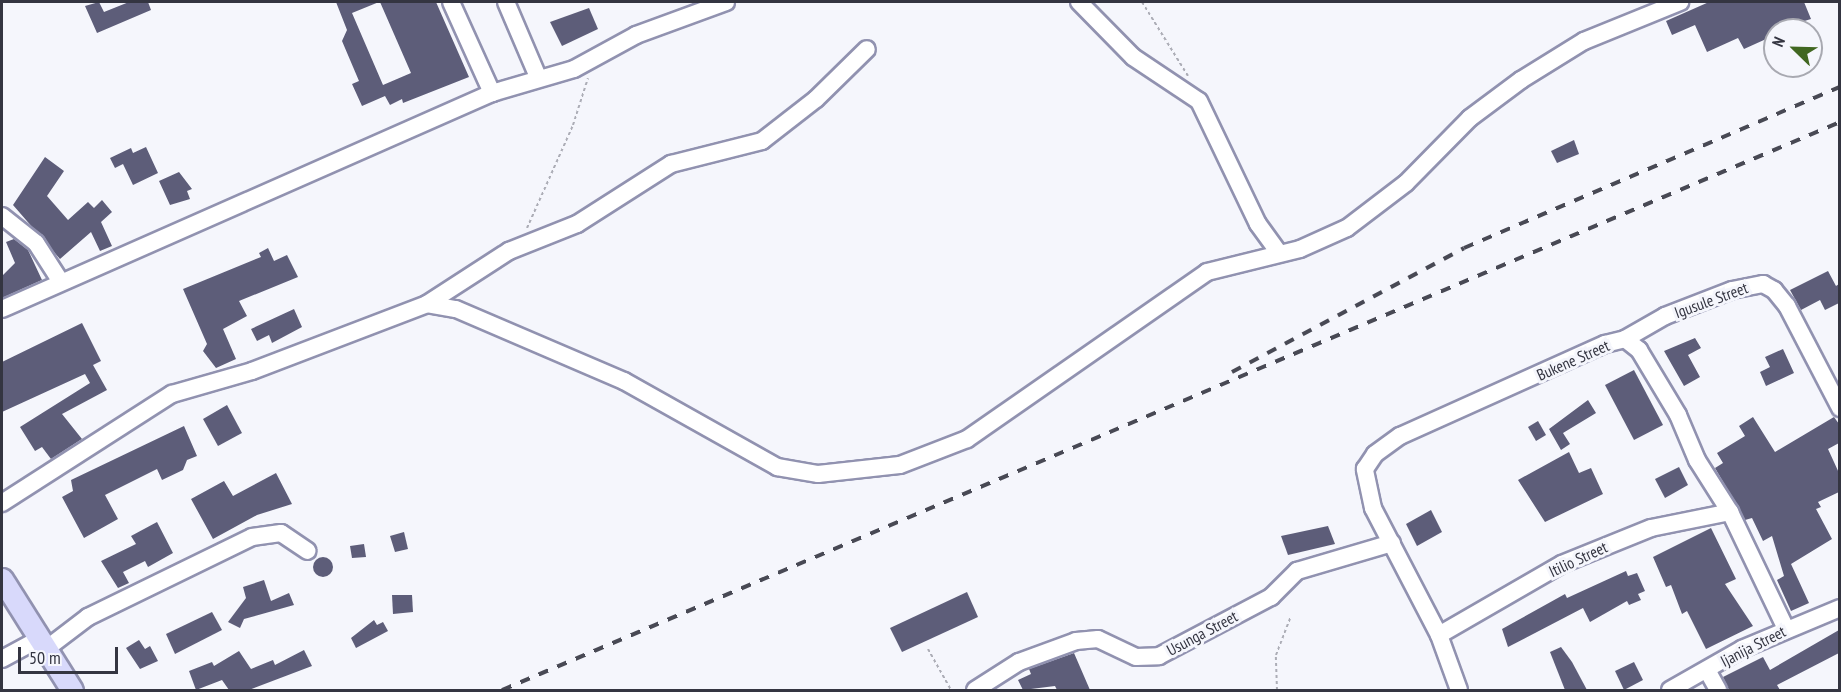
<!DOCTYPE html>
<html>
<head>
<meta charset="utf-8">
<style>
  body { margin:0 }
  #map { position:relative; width:1841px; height:692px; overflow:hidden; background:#f5f6fc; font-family:"PT Sans Narrow",sans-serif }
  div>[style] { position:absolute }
  .building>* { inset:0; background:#5d5d79 }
  .round { border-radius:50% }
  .path>* { height:2px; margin-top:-1px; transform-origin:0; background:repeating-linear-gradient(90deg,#acadb6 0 3px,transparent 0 6px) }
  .roads { filter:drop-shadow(2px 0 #9192b0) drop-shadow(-2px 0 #9192b0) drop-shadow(0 2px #9192b0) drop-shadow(0 -2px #9192b0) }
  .minor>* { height:16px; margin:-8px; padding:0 8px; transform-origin:8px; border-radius:8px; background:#fff }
  .major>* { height:21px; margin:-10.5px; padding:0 10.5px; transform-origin:10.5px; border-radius:10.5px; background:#d8d9fb }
  .rail>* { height:4px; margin-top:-2px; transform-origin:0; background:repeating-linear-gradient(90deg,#484954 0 10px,transparent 0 20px) }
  span { translate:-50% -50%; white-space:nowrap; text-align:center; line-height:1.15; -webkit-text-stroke:6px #f5f6fc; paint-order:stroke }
  .street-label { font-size:16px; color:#343541 }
  .frame { position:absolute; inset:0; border:3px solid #343541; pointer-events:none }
  .north { position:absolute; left:1763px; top:18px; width:60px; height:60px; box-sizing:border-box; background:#f5f6fc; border:2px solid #a8a9b1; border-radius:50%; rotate:293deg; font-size:16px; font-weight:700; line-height:24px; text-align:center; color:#343541 }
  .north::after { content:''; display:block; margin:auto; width:21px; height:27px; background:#416721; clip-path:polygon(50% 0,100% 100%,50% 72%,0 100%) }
  .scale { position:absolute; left:18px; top:647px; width:100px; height:27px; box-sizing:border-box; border:3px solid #343541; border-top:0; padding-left:8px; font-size:18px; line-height:21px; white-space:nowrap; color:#343541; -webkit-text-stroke:4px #f5f6fc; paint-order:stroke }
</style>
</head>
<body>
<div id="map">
  <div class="building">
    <i style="clip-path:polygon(99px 2px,104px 12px,129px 2px,148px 2px,151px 10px,97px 33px,85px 6px)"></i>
    <i style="clip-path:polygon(336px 2px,379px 2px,352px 13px,383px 85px,411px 73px,380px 2px,436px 2px,469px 77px,403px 103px,402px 99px,390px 105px,385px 96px,362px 106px,352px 84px,359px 81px,342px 41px,347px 30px)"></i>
    <i style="clip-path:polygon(1709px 2px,1804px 2px,1811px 19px,1775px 30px,1775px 35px,1744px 49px,1738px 38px,1707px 52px,1695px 25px,1672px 35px,1666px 21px)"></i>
    <i style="clip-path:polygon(589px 8px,598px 29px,562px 46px,550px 22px)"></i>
    <i style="clip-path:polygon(1574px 140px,1579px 154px,1557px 163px,1551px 151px)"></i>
    <i style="clip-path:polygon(146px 147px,158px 173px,133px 185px,123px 164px,115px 168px,110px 158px,131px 148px,133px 153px)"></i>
    <i style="clip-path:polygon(45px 157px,64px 171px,47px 196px,68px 220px,88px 202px,94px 208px,102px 200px,112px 212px,101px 222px,112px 246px,100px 251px,91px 232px,60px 259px,13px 205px)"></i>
    <i style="clip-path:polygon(179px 172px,192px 189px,187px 191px,190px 199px,170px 205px,159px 181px)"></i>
    <i style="clip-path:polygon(14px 239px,28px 250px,42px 280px,2px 298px,2px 276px,15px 263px,6px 242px)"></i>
    <i style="clip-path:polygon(268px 248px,274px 261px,287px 255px,298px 277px,239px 301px,247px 316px,223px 329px,236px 359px,216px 368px,203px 351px,207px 344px,183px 289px,261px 257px,259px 253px)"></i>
    <i style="clip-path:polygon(1828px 271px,1836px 286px,1839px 284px,1839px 303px,1825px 310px,1820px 300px,1801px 310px,1790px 290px)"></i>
    <i style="clip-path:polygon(294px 309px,302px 327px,272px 343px,269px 335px,257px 341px,251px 329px)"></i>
    <i style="clip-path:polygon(82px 323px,101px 361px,93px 365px,107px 390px,62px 414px,82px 439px,51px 459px,42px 447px,35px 451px,20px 427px,90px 383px,85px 374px,2px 412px,2px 362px)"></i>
    <i style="clip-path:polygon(1695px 338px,1701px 348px,1688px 355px,1700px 377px,1684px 386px,1664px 351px)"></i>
    <i style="clip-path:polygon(1783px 349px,1794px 373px,1766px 386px,1760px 372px,1770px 367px,1765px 357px)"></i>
    <i style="clip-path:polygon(1634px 370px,1663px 425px,1634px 440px,1605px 385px)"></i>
    <i style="clip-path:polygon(1588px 400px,1596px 413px,1563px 433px,1570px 444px,1561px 450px,1549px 429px)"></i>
    <i style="clip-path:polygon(227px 405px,242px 433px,218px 446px,203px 419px)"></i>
    <i style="clip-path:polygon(1753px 417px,1775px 452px,1834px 417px,1839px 424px,1839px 443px,1828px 449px,1839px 473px,1839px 492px,1818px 502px,1821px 507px,1816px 509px,1832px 539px,1791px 564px,1809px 603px,1791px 611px,1777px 580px,1784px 576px,1772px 536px,1763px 541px,1752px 518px,1745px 520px,1715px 468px,1723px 463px,1717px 453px,1745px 436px,1739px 426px)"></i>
    <i style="clip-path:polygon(1538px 421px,1546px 435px,1536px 441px,1528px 427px)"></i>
    <i style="clip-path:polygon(184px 426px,197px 456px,187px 460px,183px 470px,162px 480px,157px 469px,105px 495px,118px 519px,84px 538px,62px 497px,73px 491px,71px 480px)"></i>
    <i style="clip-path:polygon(1569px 452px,1579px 473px,1591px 468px,1603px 494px,1545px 522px,1518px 480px)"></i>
    <i style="clip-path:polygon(1679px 467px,1688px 485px,1665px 498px,1655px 479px)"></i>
    <i style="clip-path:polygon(276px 473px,292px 504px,257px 515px,213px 539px,191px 499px,224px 481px,233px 496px)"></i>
    <i style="clip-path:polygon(1431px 510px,1442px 532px,1417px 546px,1406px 524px)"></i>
    <i style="clip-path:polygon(157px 522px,173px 553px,148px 567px,145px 561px,123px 572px,129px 583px,118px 588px,101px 561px,136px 544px,131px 536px)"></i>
    <i style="clip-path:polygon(1328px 526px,1335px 544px,1288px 555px,1281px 536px)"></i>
    <i style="clip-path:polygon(1711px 528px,1736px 579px,1725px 584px,1753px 626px,1706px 649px,1687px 611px,1682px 614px,1671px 585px,1666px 587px,1653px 557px)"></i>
    <i style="clip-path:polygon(404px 532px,408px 549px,395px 552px,390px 536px)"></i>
    <i style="clip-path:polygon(364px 544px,366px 557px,352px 558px,350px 546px)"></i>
    <i class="round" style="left:313px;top:557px;width:20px;height:20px"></i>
    <i style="clip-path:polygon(1626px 571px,1628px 576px,1637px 573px,1645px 591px,1638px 594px,1641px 600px,1629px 605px,1627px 601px,1590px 622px,1583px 608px,1508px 647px,1502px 629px,1565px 594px,1567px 598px)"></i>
    <i style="clip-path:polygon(264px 580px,271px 601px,289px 593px,294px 605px,244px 619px,240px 628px,228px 622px,246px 598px,243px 587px)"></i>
    <i style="clip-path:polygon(967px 592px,978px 617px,902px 652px,890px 628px)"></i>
    <i style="clip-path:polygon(392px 595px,412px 595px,413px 612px,393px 614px)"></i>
    <i style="clip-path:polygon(212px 612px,222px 630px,175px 654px,166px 634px)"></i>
    <i style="clip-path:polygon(374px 620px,377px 625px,383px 622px,388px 631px,356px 648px,351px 638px)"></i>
    <i style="clip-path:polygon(1839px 630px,1839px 653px,1777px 685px,1780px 690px,1729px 690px,1723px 677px,1763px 657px,1770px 670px)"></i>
    <i style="clip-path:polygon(139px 640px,145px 649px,150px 646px,158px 661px,140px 669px,126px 648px)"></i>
    <i style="clip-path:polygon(1561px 647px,1572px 662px,1587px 690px,1565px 690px,1550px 652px)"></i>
    <i style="clip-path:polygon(304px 650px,312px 666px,249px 690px,229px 690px,222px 680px,196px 690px,189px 671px,212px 662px,214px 666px,239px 651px,251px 669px,273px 660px,275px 665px)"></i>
    <i style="clip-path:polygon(1074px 653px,1090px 690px,1057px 690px,1055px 686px,1023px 690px,1018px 680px,1031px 674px,1029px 669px)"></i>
    <i style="clip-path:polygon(1634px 662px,1643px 680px,1624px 690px,1615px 671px)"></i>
  </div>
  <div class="path">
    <i style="left:1142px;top:2px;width:87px;rotate:58.1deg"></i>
    <i style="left:527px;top:228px;width:113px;rotate:-65.9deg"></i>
    <i style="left:573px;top:125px;width:49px;rotate:-72.3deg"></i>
    <i style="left:928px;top:649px;width:47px;rotate:60.7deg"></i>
    <i style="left:1277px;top:690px;width:35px;rotate:-92deg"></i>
    <i style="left:1276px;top:655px;width:40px;rotate:-69deg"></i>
  </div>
  <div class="roads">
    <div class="minor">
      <i style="left:451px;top:2px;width:100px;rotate:65.7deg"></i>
      <i style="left:506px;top:2px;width:82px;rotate:66.9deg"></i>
      <i style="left:1079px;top:2px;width:77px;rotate:45.5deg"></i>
      <i style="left:1133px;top:57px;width:79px;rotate:33.7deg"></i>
      <i style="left:1199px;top:101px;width:136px;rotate:64.4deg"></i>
      <i style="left:1258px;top:224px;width:36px;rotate:54deg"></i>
      <i style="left:2px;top:216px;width:43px;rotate:38.5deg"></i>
      <i style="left:36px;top:243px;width:46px;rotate:57.3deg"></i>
      <i style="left:427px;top:304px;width:98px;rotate:-32.9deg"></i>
      <i style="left:509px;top:251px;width:73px;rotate:-21.7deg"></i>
      <i style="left:577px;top:224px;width:112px;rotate:-32.6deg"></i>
      <i style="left:671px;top:164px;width:94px;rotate:-14.2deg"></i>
      <i style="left:762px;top:141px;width:68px;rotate:-37.9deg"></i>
      <i style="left:816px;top:99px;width:71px;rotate:-44.4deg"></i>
      <i style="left:2px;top:309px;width:535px;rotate:-23.79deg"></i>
      <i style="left:492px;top:93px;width:85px;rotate:-16.3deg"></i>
      <i style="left:574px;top:69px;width:71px;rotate:-28.7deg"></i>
      <i style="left:636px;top:35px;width:96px;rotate:-20.1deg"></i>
      <i style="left:1625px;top:339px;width:46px;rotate:-29.9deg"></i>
      <i style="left:1665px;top:316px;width:72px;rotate:-21.2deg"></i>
      <i style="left:1732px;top:290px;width:32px;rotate:-11deg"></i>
      <i style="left:1763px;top:284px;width:13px;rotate:29deg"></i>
      <i style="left:1774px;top:290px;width:21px;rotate:51deg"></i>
      <i style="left:1787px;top:306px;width:115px;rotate:62.5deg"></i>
      <i style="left:2px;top:503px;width:202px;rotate:-32.7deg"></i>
      <i style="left:172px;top:394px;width:83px;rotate:-16deg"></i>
      <i style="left:252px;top:371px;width:187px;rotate:-20.9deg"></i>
      <i style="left:427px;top:304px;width:29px;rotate:10deg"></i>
      <i style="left:456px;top:309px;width:183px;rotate:23.2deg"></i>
      <i style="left:624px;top:381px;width:176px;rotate:29.3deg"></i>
      <i style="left:777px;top:467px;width:42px;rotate:9.7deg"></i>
      <i style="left:818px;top:474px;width:82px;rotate:-6.3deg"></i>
      <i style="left:900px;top:465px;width:72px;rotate:-21.2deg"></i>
      <i style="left:967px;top:439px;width:292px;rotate:-34.8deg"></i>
      <i style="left:1207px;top:272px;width:96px;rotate:-13.9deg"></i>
      <i style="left:1300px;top:249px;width:51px;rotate:-24.1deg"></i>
      <i style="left:1347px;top:228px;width:74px;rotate:-37.3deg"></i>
      <i style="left:1406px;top:183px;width:91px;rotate:-45.4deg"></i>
      <i style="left:1470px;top:118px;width:64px;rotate:-36.7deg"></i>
      <i style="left:1521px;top:80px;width:74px;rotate:-31.8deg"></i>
      <i style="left:1584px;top:41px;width:104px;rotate:-22.1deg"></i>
      <i style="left:1439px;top:635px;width:142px;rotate:-30deg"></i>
      <i style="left:1562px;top:564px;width:96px;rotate:-22deg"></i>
      <i style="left:1651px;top:528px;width:81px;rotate:-11.4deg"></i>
      <i style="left:46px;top:649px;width:53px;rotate:-37.3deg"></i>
      <i style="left:88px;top:617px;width:182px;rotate:-26deg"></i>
      <i style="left:252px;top:537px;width:29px;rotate:-8deg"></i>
      <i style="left:281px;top:533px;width:32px;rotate:34deg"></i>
      <i style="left:2px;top:659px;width:42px;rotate:-28.4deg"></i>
      <i style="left:1707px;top:670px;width:23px;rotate:61deg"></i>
      <i style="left:975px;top:690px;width:52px;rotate:-32.5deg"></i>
      <i style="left:1019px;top:662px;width:61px;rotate:-20.2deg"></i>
      <i style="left:1076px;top:641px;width:22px;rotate:-5deg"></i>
      <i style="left:1098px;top:639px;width:42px;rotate:25.3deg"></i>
      <i style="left:1136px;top:657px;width:23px;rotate:-2deg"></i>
      <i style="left:1159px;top:656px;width:127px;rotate:-27.8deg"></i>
      <i style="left:1271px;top:597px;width:37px;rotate:-45deg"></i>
      <i style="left:1297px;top:571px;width:99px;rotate:-16.4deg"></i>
      <i style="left:1459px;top:690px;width:59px;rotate:-110deg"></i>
      <i style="left:1439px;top:635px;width:143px;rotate:-117.5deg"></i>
      <i style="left:1373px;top:508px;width:40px;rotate:-102deg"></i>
      <i style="left:1365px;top:469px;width:18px;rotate:-56deg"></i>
      <i style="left:1375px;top:454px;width:31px;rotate:-36deg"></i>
      <i style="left:1400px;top:436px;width:225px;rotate:-24.2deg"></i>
      <i style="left:1605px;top:344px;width:21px;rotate:-14deg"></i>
      <i style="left:1625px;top:339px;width:18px;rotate:38deg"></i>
      <i style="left:1639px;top:350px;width:76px;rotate:59deg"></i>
      <i style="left:1678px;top:415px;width:49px;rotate:67.1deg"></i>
      <i style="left:1697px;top:460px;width:62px;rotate:57.6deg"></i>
      <i style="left:1730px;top:512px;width:130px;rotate:64.4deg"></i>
      <i style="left:1670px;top:690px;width:83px;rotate:-29.7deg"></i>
      <i style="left:1742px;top:649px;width:106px;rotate:-22.7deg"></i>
    </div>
    <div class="major">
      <i style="left:2px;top:579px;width:131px;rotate:57.8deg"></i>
    </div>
  </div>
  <div class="rail">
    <i style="left:1232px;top:372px;width:263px;rotate:-28.1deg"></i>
    <i style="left:1464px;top:248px;width:409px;rotate:-23.2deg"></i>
    <i style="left:502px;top:690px;width:1454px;rotate:-23deg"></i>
  </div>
  <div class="street-label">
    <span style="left:1711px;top:300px;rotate:-20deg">Igusule Street</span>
    <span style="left:1573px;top:360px;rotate:-24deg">Bukene Street</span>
    <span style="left:1578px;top:559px;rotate:-25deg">Itilio Street</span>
    <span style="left:1202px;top:633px;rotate:-28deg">Usunga Street</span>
    <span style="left:1753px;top:646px;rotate:-27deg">Ijanija Street</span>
  </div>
  <div class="frame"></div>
  <div class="north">N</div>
  <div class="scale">50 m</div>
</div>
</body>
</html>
